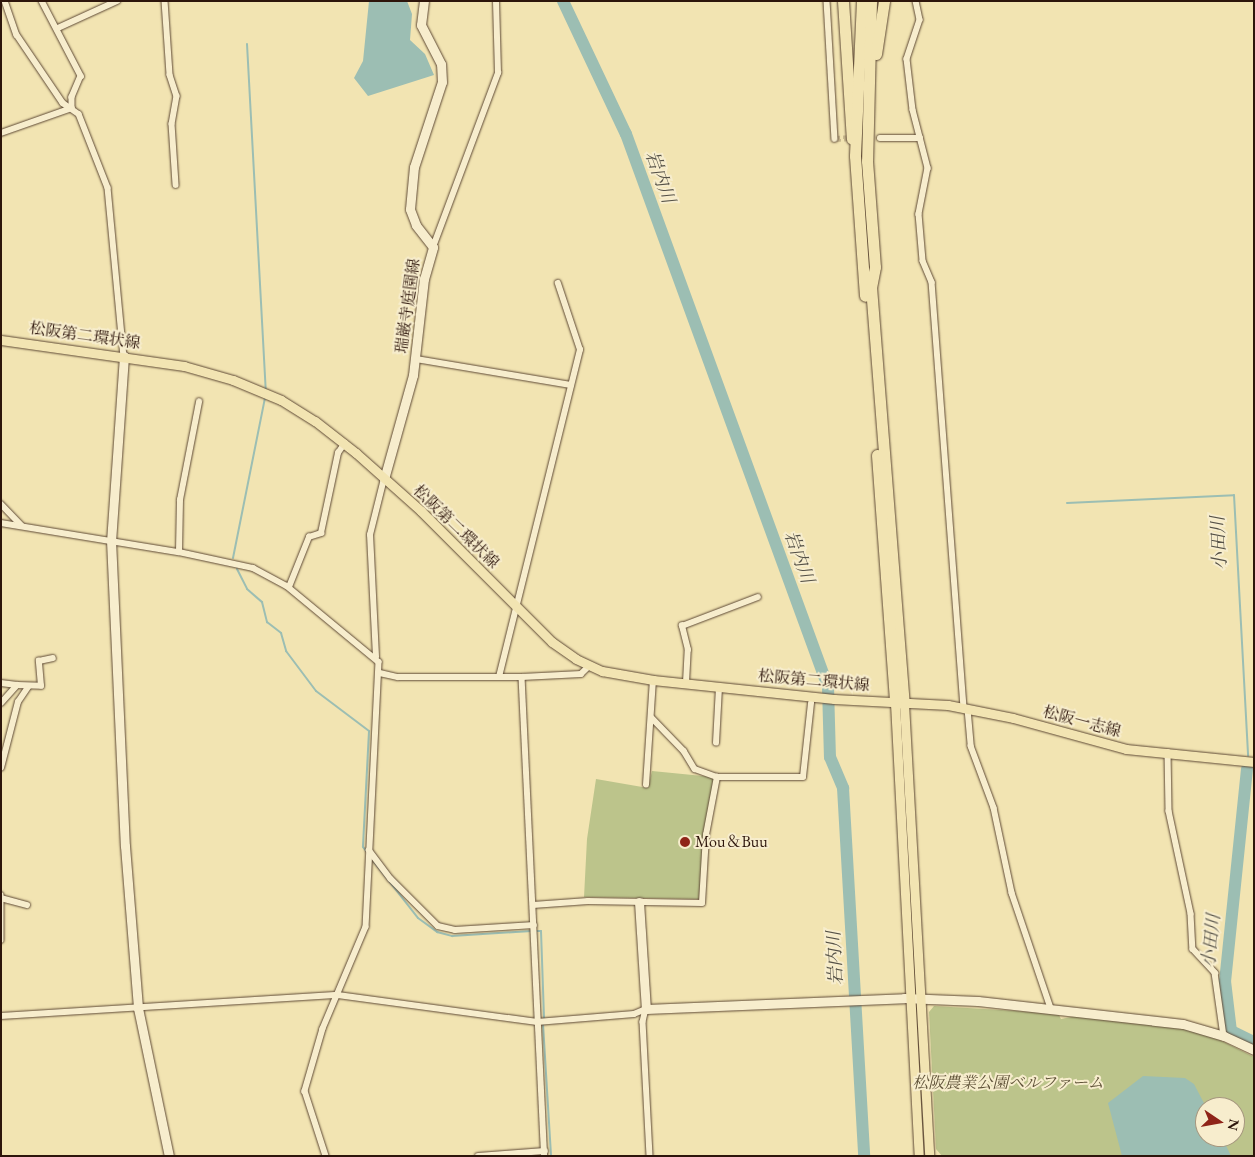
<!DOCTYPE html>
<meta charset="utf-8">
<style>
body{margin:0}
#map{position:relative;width:1255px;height:1157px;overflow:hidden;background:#f2e4b2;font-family:"EB Garamond","Noto Serif JP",serif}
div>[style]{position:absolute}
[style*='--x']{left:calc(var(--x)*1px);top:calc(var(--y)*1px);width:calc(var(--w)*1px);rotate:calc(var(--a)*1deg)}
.green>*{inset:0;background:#bcc48b}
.water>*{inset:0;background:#9cbeb3}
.stream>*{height:2px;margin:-1px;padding:0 1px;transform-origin:1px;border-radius:1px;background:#9cbeb3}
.river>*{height:12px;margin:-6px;padding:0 6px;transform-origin:6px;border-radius:6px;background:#9cbeb3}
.street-tunnel>*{height:5.5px;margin-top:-2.75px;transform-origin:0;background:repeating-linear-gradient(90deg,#cbbb91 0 5.5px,transparent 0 8.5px)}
.roads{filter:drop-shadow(0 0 1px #5e4935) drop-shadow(0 0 1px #5e4935)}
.street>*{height:5.5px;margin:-2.75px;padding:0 2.75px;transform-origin:2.75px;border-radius:2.75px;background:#f7edcd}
.secondary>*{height:9px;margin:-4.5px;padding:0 4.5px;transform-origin:4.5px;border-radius:4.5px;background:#f7edcd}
.primary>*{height:9px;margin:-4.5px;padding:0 4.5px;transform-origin:4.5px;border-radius:4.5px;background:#f2e4b2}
.highway>*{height:11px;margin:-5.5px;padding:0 5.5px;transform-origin:5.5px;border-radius:5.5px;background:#f2e4b2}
.dots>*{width:14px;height:14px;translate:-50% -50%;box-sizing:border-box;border:2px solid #f7edcd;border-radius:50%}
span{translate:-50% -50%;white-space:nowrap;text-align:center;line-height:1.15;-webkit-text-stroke:4px #f7edcd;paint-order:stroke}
.street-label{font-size:16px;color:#2d150b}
.poi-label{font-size:16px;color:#2d150b}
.left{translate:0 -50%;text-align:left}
.park-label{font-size:16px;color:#5f5238;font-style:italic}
.water-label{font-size:18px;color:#545046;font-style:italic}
.frame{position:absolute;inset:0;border:2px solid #2d150b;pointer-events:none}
.north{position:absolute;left:1195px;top:1097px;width:50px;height:50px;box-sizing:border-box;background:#f7edcd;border:1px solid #a6977f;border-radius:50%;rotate:102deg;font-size:14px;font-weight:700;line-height:20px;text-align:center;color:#2d150b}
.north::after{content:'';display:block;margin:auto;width:18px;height:22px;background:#8f2418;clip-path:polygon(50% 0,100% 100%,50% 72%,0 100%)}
</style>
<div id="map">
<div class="green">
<i style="clip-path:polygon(652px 771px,713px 777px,715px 783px,699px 899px,584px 897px,587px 839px,596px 779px,648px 788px)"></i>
<i style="clip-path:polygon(evenodd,934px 1006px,1033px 1012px,1059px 1015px,1061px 1019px,1076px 1016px,1188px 1029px,1214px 1037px,1254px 1057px,1254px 1156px,942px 1156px,936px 1149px,929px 1012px,934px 1006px,1205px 1107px,1235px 1107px,1235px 1137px,1205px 1137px,1205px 1107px)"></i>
</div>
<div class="water">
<i style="clip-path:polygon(369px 1px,407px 1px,412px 14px,410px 40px,425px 54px,434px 75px,368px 96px,354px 78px,363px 61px)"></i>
<i style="clip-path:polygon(1143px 1076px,1185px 1078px,1194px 1084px,1206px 1107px,1205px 1137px,1222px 1137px,1231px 1156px,1122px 1156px,1108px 1103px)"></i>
</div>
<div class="stream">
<i style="--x:247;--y:44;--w:348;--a:86.9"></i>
<i style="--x:1067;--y:503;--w:167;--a:-2.7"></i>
<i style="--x:1234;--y:495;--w:261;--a:86.9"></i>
<i style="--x:233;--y:558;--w:163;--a:-78.7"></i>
<i style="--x:237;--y:569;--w:22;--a:63"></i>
<i style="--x:247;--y:589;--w:20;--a:41"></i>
<i style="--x:262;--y:602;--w:21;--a:76"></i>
<i style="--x:267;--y:622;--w:18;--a:38"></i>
<i style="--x:281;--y:633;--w:19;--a:74"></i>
<i style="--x:286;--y:651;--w:50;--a:53.1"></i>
<i style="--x:316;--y:691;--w:66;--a:37"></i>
<i style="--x:369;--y:731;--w:116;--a:93"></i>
<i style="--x:363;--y:847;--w:6;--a:51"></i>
<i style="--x:371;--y:858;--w:76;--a:51.9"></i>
<i style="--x:418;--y:918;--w:24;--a:36"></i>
<i style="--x:437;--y:932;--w:16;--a:15"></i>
<i style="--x:452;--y:936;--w:80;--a:-3.6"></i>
<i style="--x:536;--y:931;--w:5;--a:0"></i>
<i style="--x:541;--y:931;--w:88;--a:88"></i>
<i style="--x:543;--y:1024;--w:132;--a:86.5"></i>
</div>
<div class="river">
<i style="--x:563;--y:1;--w:147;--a:64.7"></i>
<i style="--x:626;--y:134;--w:589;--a:69.93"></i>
<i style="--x:828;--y:687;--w:70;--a:88.4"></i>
<i style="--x:830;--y:757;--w:34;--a:67"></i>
<i style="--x:843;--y:788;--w:369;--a:86.7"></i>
<i style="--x:1247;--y:769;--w:213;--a:95.9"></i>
<i style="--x:1225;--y:981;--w:50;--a:83.2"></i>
<i style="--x:1231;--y:1031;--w:25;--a:26"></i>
</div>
<div class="street-tunnel">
<i style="--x:835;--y:139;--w:18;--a:-3"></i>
</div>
<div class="roads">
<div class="street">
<i style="--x:5;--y:1;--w:36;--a:71"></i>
<i style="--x:17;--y:35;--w:82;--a:55.9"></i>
<i style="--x:63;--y:103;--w:19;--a:35"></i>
<i style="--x:79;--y:114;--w:79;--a:68.6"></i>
<i style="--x:108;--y:188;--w:169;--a:84.6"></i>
<i style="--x:42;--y:1;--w:85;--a:62.5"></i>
<i style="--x:81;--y:76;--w:23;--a:113"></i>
<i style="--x:72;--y:97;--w:11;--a:90"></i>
<i style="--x:165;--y:1;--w:74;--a:86.1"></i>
<i style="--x:170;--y:75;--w:22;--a:72"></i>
<i style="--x:177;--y:96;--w:28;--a:100"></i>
<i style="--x:172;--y:124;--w:61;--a:86.2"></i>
<i style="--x:827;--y:1;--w:138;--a:86.7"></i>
<i style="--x:916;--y:1;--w:19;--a:78"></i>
<i style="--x:920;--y:20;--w:41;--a:108.4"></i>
<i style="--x:907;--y:59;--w:51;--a:83.3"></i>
<i style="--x:913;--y:110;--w:60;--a:75.5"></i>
<i style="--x:928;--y:168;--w:47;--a:101.1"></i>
<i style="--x:919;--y:214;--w:47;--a:85.1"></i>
<i style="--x:923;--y:261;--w:23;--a:67"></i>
<i style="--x:932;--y:282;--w:427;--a:85.7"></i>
<i style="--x:58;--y:28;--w:65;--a:-24.6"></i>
<i style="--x:1;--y:133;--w:75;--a:-19.4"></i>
<i style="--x:880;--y:138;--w:40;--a:0"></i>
<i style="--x:433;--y:247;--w:186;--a:-69.5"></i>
<i style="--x:498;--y:73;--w:72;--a:-91.6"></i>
<i style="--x:416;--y:359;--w:157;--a:9.5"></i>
<i style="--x:1;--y:504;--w:30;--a:46"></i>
<i style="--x:1;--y:523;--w:180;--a:9.3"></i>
<i style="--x:179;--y:552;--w:76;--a:12.2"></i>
<i style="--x:253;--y:568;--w:38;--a:28"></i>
<i style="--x:287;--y:586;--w:119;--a:39.6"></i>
<i style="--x:379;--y:662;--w:265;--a:92.8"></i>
<i style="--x:366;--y:927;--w:111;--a:112.9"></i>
<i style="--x:323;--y:1029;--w:65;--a:106.2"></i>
<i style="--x:305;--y:1091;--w:68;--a:72.1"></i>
<i style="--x:179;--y:552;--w:52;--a:-88.9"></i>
<i style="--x:180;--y:500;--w:100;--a:-79"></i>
<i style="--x:289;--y:587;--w:54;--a:-68.2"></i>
<i style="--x:309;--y:537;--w:13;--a:-18"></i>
<i style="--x:321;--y:533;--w:82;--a:-78"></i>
<i style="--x:338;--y:453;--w:12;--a:-55"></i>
<i style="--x:376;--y:657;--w:122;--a:-92.8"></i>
<i style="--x:370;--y:535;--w:58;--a:-76"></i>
<i style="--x:380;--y:673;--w:18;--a:13"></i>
<i style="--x:398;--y:677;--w:124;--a:0"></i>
<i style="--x:522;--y:677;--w:59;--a:-2.9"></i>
<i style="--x:581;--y:674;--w:11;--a:-45"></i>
<i style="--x:499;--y:677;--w:337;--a:-76.1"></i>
<i style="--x:580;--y:350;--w:70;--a:-108.4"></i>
<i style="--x:522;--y:677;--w:480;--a:87.3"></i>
<i style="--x:1;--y:683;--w:16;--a:7"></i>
<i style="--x:686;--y:683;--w:33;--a:-87"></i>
<i style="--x:688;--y:650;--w:25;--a:-104"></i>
<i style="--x:682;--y:626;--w:81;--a:-20.9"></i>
<i style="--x:1;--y:703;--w:24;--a:-48"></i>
<i style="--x:17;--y:685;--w:24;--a:2"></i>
<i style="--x:41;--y:686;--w:25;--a:-95"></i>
<i style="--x:39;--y:661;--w:14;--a:-12"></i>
<i style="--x:968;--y:709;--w:37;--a:85"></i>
<i style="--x:971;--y:746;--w:66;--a:69.6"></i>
<i style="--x:994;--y:808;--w:87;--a:78"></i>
<i style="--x:1012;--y:893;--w:121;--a:71.3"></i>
<i style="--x:652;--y:718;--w:46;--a:45.9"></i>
<i style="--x:684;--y:751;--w:21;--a:59"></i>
<i style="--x:695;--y:769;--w:23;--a:20"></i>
<i style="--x:716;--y:743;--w:56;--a:-86.9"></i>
<i style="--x:1168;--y:752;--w:59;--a:89"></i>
<i style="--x:1169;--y:811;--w:105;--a:77.9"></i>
<i style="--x:1191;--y:914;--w:35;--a:87"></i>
<i style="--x:1193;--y:949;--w:33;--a:47"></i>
<i style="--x:1215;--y:973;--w:64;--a:81.9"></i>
<i style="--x:1;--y:768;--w:68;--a:-75.6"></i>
<i style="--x:18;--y:702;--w:18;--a:-56"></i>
<i style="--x:646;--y:785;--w:105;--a:-86.2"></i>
<i style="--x:369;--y:850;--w:36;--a:53"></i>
<i style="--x:391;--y:879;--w:66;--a:45"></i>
<i style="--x:438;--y:926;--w:17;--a:13"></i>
<i style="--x:455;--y:930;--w:79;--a:-3.6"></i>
<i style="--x:1;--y:895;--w:45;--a:90"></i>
<i style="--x:1;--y:898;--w:27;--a:15"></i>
<i style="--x:533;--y:905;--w:55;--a:-4.2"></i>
<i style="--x:588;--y:901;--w:114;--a:1"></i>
<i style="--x:702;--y:903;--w:68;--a:-86.6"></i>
<i style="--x:706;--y:835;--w:59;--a:-79.3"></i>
<i style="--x:717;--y:777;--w:86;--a:0"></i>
<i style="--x:803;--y:777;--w:74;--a:-83.8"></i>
<i style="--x:646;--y:1009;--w:13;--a:103"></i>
<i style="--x:643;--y:1022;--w:134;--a:87"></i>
<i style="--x:1;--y:1016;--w:338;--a:-3.6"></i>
<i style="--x:338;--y:995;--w:201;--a:7.7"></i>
<i style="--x:537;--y:1022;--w:97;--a:-4.7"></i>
<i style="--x:634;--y:1014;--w:13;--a:-23"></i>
<i style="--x:478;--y:1156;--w:67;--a:-4.3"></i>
</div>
<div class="secondary">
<i style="--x:124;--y:356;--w:184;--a:94"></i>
<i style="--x:111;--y:540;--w:306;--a:87.4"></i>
<i style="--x:125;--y:846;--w:163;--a:85.4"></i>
<i style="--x:138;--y:1008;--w:151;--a:78.2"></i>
<i style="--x:384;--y:479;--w:108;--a:-74.4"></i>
<i style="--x:413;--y:375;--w:97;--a:-83.5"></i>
<i style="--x:424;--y:279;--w:33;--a:-74"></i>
<i style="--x:433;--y:247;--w:28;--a:-128"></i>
<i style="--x:416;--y:225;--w:17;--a:-111"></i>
<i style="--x:410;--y:209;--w:42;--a:-84.6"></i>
<i style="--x:414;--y:167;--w:89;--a:-71.8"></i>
<i style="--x:442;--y:82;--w:18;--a:-93"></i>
<i style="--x:441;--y:64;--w:44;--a:-117.1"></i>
<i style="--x:421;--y:25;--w:24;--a:-83"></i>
<i style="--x:639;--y:902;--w:107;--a:86.3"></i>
<i style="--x:646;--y:1009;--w:258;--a:-2.4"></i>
<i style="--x:904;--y:998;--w:74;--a:2.3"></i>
<i style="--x:978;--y:1001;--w:206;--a:6.4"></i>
<i style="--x:1183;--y:1024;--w:43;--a:16.3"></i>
<i style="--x:1224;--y:1036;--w:33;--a:25"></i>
</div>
<div class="primary">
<i style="--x:1;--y:340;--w:185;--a:8.1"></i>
<i style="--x:184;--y:366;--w:51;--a:15.9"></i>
<i style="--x:233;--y:380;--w:52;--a:22.6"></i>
<i style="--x:281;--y:400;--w:40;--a:32"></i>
<i style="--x:315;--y:421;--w:52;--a:38"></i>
<i style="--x:356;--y:453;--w:87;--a:41.7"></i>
<i style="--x:421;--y:511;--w:185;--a:45"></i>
<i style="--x:552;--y:642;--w:29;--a:35"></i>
<i style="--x:576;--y:659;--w:29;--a:25"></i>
<i style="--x:602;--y:671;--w:52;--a:10"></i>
<i style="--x:653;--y:680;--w:182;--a:6"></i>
<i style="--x:834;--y:699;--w:114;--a:3"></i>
<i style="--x:948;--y:705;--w:66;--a:11.3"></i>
<i style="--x:1013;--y:718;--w:117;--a:15.3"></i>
<i style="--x:1126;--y:749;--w:129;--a:5.8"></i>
<i style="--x:895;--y:703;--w:454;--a:87"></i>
<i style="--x:904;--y:704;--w:453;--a:86.8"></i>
</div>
<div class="highway">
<i style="--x:843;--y:1;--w:138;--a:86.3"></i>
<i style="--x:862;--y:1;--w:155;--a:92.6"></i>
<i style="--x:855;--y:156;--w:140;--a:85.9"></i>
<i style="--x:871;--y:1;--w:160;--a:91.4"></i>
<i style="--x:867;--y:161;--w:106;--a:85.7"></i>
<i style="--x:875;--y:267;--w:20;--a:101"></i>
<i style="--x:871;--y:287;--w:418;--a:85.5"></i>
<i style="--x:876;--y:54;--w:54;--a:-81.4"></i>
<i style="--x:877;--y:455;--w:249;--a:85.8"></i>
</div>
</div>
<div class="dots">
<i style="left:685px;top:842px;background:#8f2418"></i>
</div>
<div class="street-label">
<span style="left:408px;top:306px;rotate:-82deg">瑞巌寺庭園線</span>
<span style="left:85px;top:336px;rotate:8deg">松阪第二環状線</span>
<span style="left:456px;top:527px;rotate:44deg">松阪第二環状線</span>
<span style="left:814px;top:681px;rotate:5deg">松阪第二環状線</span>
<span style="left:1082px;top:722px;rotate:15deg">松阪一志線</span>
</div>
<div class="poi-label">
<span class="left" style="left:695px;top:842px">Mou＆Buu</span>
</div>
<div class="park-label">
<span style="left:1008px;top:1083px">松阪農業公園ベルファーム</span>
</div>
<div class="water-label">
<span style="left:660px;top:177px;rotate:70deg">岩内川</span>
<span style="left:1219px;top:543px;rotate:-93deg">小田川</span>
<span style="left:799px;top:557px;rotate:70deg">岩内川</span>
<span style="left:1211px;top:941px;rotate:-84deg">小田川</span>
<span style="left:835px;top:958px;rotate:-93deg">岩内川</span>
</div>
<div class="frame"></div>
<div class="north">N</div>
</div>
